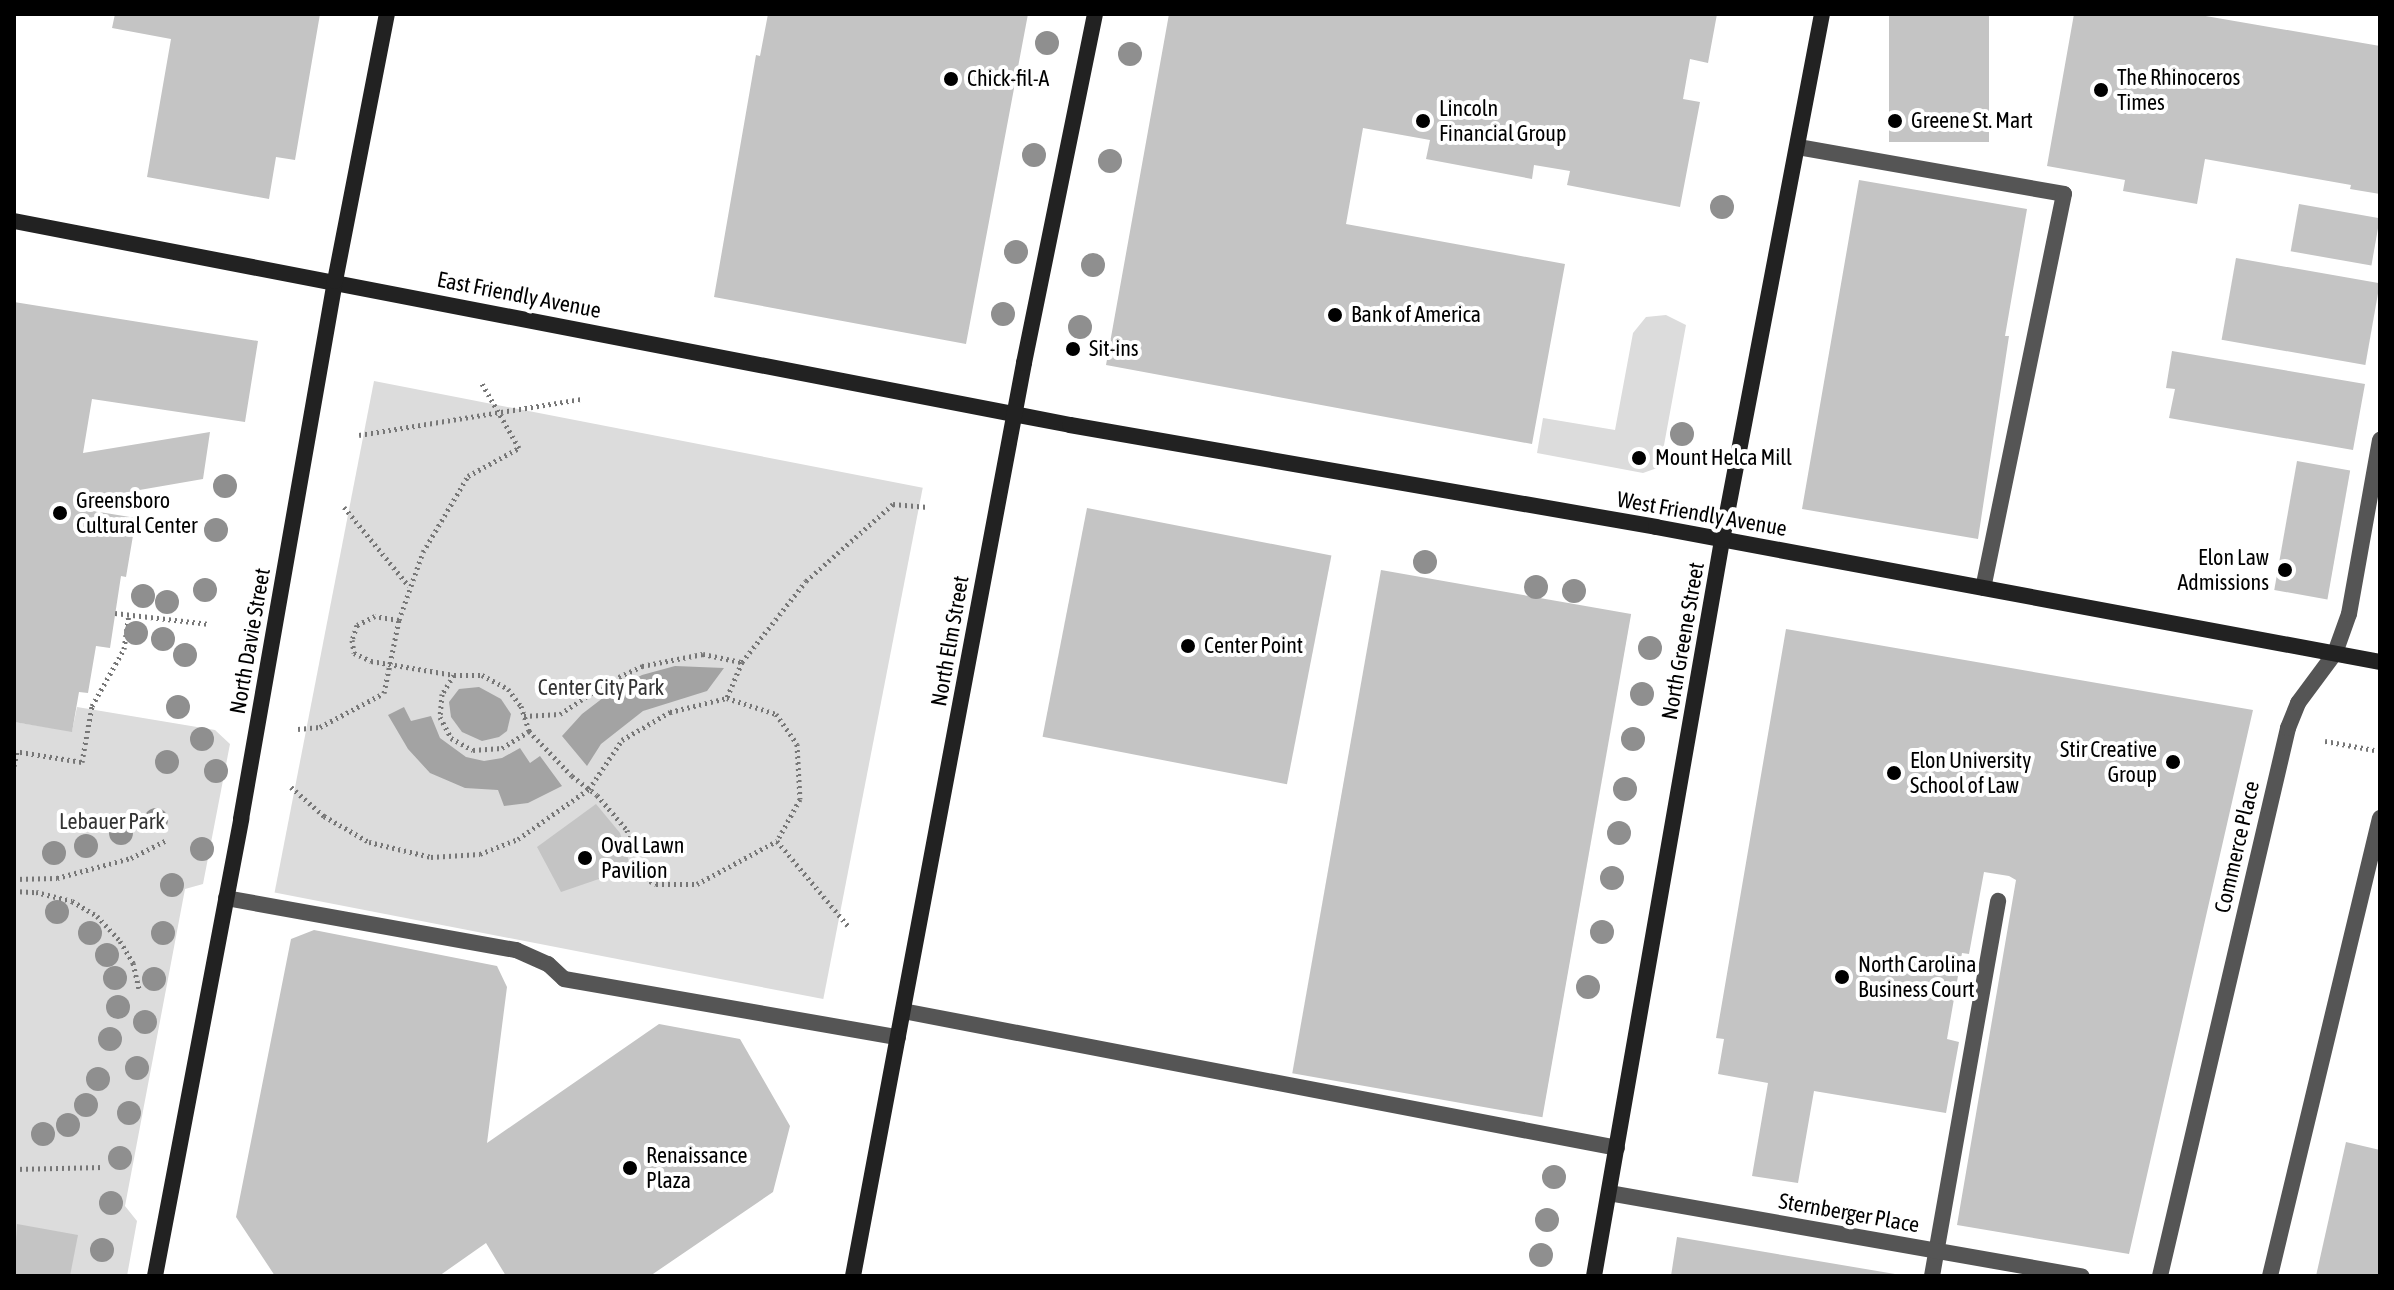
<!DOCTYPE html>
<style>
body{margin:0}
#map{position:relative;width:2394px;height:1290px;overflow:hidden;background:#fff;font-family:"Asap Condensed",sans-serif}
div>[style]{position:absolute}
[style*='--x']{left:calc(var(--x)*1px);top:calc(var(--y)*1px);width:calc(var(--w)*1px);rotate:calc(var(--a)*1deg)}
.green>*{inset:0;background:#dcdcdc;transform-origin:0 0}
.water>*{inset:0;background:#a3a3a3}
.building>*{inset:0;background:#c4c4c4;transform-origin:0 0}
.path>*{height:5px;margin-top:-2.5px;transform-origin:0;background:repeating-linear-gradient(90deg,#777 0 2px,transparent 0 6px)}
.lane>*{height:16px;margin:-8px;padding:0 8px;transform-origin:8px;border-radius:8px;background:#555}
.street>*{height:16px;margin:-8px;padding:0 8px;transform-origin:8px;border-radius:8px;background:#555}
.secondary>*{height:16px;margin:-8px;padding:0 8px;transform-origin:8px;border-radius:8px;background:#222}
.trees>*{width:24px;height:24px;margin:-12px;border-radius:50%;background:#8f8f8f}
.dots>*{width:22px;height:22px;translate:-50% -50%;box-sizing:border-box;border:4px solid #fff;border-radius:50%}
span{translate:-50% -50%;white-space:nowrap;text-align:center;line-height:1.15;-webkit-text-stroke:8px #fff;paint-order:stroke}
.poi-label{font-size:22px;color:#000}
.left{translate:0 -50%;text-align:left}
.right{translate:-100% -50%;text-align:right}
.street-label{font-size:22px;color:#000}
.park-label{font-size:22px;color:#333}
.frame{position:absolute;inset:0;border:16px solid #000;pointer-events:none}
</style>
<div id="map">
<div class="green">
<i style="clip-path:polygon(1666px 315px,1686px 325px,1660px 467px,1643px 473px,1537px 453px,1543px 418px,1615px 430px,1633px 333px,1646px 317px)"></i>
<i style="left:374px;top:381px;width:559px;height:521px;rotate:11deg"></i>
<i style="clip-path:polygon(77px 707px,215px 730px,230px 744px,203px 884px,185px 889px,125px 1206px,137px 1221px,127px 1276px,14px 1276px,14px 722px,72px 731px)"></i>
</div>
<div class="water">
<i style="clip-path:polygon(675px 666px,724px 668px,707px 691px,643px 711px,601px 744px,587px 766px,562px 736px,582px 714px,612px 691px,642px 675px)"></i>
<i style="clip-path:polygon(479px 687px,501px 699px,511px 714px,507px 731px,499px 737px,482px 741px,462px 732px,451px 717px,449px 702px,459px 689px)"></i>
<i style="clip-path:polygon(404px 707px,411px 721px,431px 716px,440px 738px,466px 757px,484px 761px,502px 758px,520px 748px,530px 763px,540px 756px,562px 786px,528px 803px,504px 806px,498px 790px,465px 788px,430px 773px,408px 749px,388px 715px)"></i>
</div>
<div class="building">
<i style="clip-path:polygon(115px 14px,320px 14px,295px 160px,276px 157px,269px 199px,147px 177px,171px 39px,112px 28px)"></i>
<i style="clip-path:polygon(768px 14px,1028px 14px,966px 344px,714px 297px,756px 55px,760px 56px)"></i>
<i style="clip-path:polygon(1169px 14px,1717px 14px,1708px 63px,1690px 59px,1683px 99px,1700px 102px,1680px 207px,1567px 185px,1570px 171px,1534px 165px,1532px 179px,1426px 159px,1430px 140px,1363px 128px,1346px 224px,1565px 264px,1532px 444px,1106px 365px)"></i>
<i style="left:1889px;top:14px;width:100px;height:128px"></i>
<i style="clip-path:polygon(2074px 14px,2194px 14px,2380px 46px,2380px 194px,2350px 189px,2351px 185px,2205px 159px,2197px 204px,2123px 191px,2125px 180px,2047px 166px)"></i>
<i style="clip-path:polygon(1859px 180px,2027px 209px,2005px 336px,2009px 336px,1978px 539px,1802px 509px)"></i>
<i style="left:2299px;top:204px;width:82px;height:48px;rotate:10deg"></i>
<i style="left:2236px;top:258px;width:146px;height:83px;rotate:10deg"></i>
<i style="clip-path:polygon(14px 302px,258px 341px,245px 422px,92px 399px,83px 453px,210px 432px,203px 479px,76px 501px,75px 508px,136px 518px,126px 577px,121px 576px,110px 648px,96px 646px,88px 693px,79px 692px,72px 732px,14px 722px)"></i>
<i style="clip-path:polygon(2172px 351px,2365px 384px,2353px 450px,2169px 418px,2175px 389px,2166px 388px)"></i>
<i style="left:2297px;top:461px;width:54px;height:131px;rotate:10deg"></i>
<i style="left:1087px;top:508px;width:249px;height:233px;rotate:11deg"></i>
<i style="left:1381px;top:570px;width:254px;height:511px;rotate:10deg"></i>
<i style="clip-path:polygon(1786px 629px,2253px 710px,2129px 1254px,1957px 1225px,2016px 880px,2009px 876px,1984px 872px,1969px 954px,1962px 953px,1947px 1039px,1959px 1042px,1946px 1113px,1814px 1091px,1798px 1183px,1752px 1176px,1768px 1083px,1718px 1074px,1724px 1039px,1716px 1038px)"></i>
<i style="clip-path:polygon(596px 804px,620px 833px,631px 868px,561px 892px,537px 847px)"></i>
<i style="clip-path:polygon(314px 930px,497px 966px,507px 987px,487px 1143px,659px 1024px,740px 1039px,790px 1126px,773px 1192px,650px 1276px,506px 1276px,486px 1243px,439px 1276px,275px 1276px,236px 1217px,291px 939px)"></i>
<i style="clip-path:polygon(2346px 1142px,2380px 1150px,2380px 1276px,2316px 1276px)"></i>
<i style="clip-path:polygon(17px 1224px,78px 1235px,70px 1276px,14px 1276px)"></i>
<i style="clip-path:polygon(1677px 1237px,1895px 1274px,1894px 1276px,1671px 1276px)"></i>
</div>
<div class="path">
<i style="--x:359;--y:435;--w:226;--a:-9.2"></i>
<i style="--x:344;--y:507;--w:102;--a:50.6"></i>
<i style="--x:115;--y:613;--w:95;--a:6.7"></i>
<i style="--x:399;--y:620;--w:24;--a:-171"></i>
<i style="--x:375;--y:616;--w:20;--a:153"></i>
<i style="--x:357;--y:625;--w:16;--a:108"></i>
<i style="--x:352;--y:640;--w:13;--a:81"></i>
<i style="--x:354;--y:653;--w:19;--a:25"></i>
<i style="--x:371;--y:661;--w:84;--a:9.6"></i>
<i style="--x:454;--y:675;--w:28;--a:0"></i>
<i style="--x:482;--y:675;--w:30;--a:28"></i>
<i style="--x:508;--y:689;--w:21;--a:53"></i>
<i style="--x:521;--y:706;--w:26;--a:72"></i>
<i style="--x:529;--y:731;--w:62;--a:46.3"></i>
<i style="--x:572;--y:776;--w:31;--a:37"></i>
<i style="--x:597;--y:795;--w:46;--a:49.4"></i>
<i style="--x:627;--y:830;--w:48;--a:75.4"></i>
<i style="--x:639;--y:876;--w:19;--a:25"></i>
<i style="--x:656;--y:884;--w:41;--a:0"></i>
<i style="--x:697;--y:884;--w:91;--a:-28.3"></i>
<i style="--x:777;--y:841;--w:111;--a:50.1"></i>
<i style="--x:742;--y:662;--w:103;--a:-51.7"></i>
<i style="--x:806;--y:581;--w:116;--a:-41.5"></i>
<i style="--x:893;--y:504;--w:35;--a:5"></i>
<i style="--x:454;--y:675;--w:22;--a:122"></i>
<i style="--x:442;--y:694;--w:23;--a:95"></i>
<i style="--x:440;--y:717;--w:24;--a:62"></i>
<i style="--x:451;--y:738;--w:25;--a:29"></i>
<i style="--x:473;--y:750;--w:29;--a:-4"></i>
<i style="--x:502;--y:748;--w:32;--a:-32"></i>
<i style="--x:524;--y:716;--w:36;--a:-3"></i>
<i style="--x:560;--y:714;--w:58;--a:-33.7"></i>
<i style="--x:608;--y:682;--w:38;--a:-25"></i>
<i style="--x:642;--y:666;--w:62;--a:-11.1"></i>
<i style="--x:703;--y:654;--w:40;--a:12"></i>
<i style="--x:742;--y:662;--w:39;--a:113"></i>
<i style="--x:298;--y:729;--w:22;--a:-5"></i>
<i style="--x:320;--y:727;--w:72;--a:-28"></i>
<i style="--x:384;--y:693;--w:75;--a:-78.4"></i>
<i style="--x:399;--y:620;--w:72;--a:-70.6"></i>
<i style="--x:423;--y:552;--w:88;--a:-59.4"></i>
<i style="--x:468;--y:476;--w:58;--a:-28.8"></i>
<i style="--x:519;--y:448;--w:76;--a:-119.9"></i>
<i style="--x:2325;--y:741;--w:50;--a:10.4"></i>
<i style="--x:14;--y:751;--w:69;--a:9.2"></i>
<i style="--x:82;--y:762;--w:57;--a:-79.9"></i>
<i style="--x:92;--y:706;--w:65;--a:-60.7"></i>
<i style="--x:124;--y:649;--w:35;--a:-82"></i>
<i style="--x:14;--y:766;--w:14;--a:-78"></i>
<i style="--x:291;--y:787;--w:44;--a:41.3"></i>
<i style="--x:324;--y:816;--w:52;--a:30"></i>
<i style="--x:369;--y:842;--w:64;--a:13.6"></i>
<i style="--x:431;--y:857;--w:49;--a:-3.5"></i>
<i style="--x:480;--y:854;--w:41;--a:-21.5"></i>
<i style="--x:518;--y:839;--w:87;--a:-35.2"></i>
<i style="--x:589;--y:789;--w:59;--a:-56"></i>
<i style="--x:622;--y:740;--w:56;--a:-30.3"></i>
<i style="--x:670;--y:712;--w:59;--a:-13.8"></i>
<i style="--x:727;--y:698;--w:52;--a:18.1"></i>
<i style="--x:776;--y:714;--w:37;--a:55"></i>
<i style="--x:797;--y:744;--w:55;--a:86.9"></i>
<i style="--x:800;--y:799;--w:48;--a:118.7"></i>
<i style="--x:14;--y:879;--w:43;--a:-1.3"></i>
<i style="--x:57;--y:878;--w:77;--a:-15.1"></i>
<i style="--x:131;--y:858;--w:40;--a:-26.6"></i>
<i style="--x:14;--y:891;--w:22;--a:3"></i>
<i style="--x:36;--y:892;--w:37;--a:14"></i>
<i style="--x:72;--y:901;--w:29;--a:31"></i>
<i style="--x:97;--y:916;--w:34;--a:47"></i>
<i style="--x:120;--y:941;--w:26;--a:59"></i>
<i style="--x:133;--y:963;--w:26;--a:77"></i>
<i style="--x:14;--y:1169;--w:90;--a:-1.3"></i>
</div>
<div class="lane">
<i style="--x:1798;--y:147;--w:270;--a:10"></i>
<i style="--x:2064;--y:194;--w:402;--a:101.6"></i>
<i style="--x:226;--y:898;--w:295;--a:10.2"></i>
<i style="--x:516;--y:950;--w:35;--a:24"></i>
<i style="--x:548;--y:964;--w:22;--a:43"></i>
<i style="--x:564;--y:979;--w:339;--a:9.9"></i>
<i style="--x:903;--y:1011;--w:727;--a:10.86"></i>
<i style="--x:1932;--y:1276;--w:381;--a:-80"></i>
</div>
<div class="street">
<i style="--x:1609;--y:1193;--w:480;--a:10"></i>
<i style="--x:2160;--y:1276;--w:563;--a:-76.85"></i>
<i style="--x:2288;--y:728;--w:27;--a:-68"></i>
<i style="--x:2298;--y:703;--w:62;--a:-53.5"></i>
<i style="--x:2335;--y:653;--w:41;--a:-70.3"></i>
<i style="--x:2349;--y:614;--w:177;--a:-79.9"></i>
<i style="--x:2270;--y:1276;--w:471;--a:-76.5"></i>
</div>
<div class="secondary">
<i style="--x:14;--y:221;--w:1076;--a:10.93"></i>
<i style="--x:1070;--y:425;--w:595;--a:9.87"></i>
<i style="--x:1656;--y:527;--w:736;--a:10.56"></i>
<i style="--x:155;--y:1276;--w:465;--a:-79.3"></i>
<i style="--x:241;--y:819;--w:546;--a:-80.09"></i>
<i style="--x:335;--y:281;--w:272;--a:-79"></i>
<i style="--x:853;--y:1276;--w:929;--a:-79.39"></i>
<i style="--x:1024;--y:363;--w:356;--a:-78.5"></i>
<i style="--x:1594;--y:1276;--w:747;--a:-80.13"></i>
<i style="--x:1722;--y:540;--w:535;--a:-79.24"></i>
</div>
<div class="trees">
<i style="left:1047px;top:43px"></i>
<i style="left:1130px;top:54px"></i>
<i style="left:1034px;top:155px"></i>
<i style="left:1110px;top:161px"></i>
<i style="left:1722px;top:207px"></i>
<i style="left:1016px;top:252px"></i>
<i style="left:1093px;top:265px"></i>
<i style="left:1003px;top:314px"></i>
<i style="left:1080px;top:327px"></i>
<i style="left:1682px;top:434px"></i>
<i style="left:225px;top:486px"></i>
<i style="left:216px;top:530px"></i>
<i style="left:1425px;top:562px"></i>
<i style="left:1536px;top:587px"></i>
<i style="left:205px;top:590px"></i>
<i style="left:1574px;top:591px"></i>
<i style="left:143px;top:596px"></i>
<i style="left:167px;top:602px"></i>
<i style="left:136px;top:633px"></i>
<i style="left:163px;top:639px"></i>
<i style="left:1650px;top:648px"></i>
<i style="left:185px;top:655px"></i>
<i style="left:1642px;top:694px"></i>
<i style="left:178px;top:707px"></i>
<i style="left:202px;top:739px"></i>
<i style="left:1633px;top:739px"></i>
<i style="left:167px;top:762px"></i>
<i style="left:216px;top:771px"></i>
<i style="left:1625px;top:789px"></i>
<i style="left:156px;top:820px"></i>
<i style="left:121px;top:833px"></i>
<i style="left:1619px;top:833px"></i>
<i style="left:86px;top:846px"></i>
<i style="left:202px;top:849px"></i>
<i style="left:54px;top:853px"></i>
<i style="left:1612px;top:878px"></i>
<i style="left:172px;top:885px"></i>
<i style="left:57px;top:912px"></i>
<i style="left:1602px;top:932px"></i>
<i style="left:90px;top:933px"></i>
<i style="left:163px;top:933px"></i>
<i style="left:107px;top:955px"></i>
<i style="left:115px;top:978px"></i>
<i style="left:154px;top:979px"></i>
<i style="left:1588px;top:987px"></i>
<i style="left:118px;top:1007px"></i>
<i style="left:145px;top:1022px"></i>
<i style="left:110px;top:1039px"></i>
<i style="left:137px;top:1068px"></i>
<i style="left:98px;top:1079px"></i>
<i style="left:86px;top:1105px"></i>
<i style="left:129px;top:1113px"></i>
<i style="left:68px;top:1125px"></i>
<i style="left:43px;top:1134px"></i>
<i style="left:120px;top:1158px"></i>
<i style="left:1554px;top:1177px"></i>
<i style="left:111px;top:1203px"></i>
<i style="left:1547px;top:1220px"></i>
<i style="left:102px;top:1250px"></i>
<i style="left:1541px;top:1255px"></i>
</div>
<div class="dots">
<i style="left:951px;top:79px;background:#000"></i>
<i style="left:2101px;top:90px;background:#000"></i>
<i style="left:1423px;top:121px;background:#000"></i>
<i style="left:1895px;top:121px;background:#000"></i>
<i style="left:1335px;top:315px;background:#000"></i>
<i style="left:1073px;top:349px;background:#000"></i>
<i style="left:1639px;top:458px;background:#000"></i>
<i style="left:60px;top:513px;background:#000"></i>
<i style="left:2285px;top:570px;background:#000"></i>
<i style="left:1188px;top:646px;background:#000"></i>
<i style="left:2173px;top:762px;background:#000"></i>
<i style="left:1894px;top:773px;background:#000"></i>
<i style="left:585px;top:858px;background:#000"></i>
<i style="left:1842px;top:977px;background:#000"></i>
<i style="left:630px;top:1168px;background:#000"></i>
</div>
<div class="poi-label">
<span class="left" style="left:2117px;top:90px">The Rhinoceros<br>Times</span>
<span class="left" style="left:967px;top:79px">Chick-fil-A</span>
<span class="left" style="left:1439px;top:121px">Lincoln<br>Financial Group</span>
<span class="left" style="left:1911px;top:121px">Greene St. Mart</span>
<span class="left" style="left:1351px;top:315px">Bank of America</span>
<span class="left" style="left:1089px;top:349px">Sit-ins</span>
<span class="left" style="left:1655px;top:458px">Mount Helca Mill</span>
<span class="left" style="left:76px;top:513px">Greensboro<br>Cultural Center</span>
<span class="right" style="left:2269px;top:570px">Elon Law<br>Admissions</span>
<span class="left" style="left:1204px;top:646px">Center Point</span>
<span class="right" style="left:2157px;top:762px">Stir Creative<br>Group</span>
<span class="left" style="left:1910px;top:773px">Elon University<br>School of Law</span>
<span class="left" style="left:601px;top:858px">Oval Lawn<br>Pavilion</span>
<span class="left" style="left:1858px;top:977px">North Carolina<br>Business Court</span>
<span class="left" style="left:646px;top:1168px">Renaissance<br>Plaza</span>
</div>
<div class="street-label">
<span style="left:519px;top:295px;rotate:11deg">East Friendly Avenue</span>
<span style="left:1702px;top:514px;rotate:10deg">West Friendly Avenue</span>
<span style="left:250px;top:641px;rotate:-80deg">North Davie Street</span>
<span style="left:950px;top:641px;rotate:-80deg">North Elm Street</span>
<span style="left:1683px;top:641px;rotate:-80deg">North Greene Street</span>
<span style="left:2237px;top:847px;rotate:-77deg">Commerce Place</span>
<span style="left:1849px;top:1213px;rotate:10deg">Sternberger Place</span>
</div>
<div class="park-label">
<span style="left:601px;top:688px">Center City Park</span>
<span style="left:112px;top:822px">Lebauer Park</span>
</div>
<div class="frame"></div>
</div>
